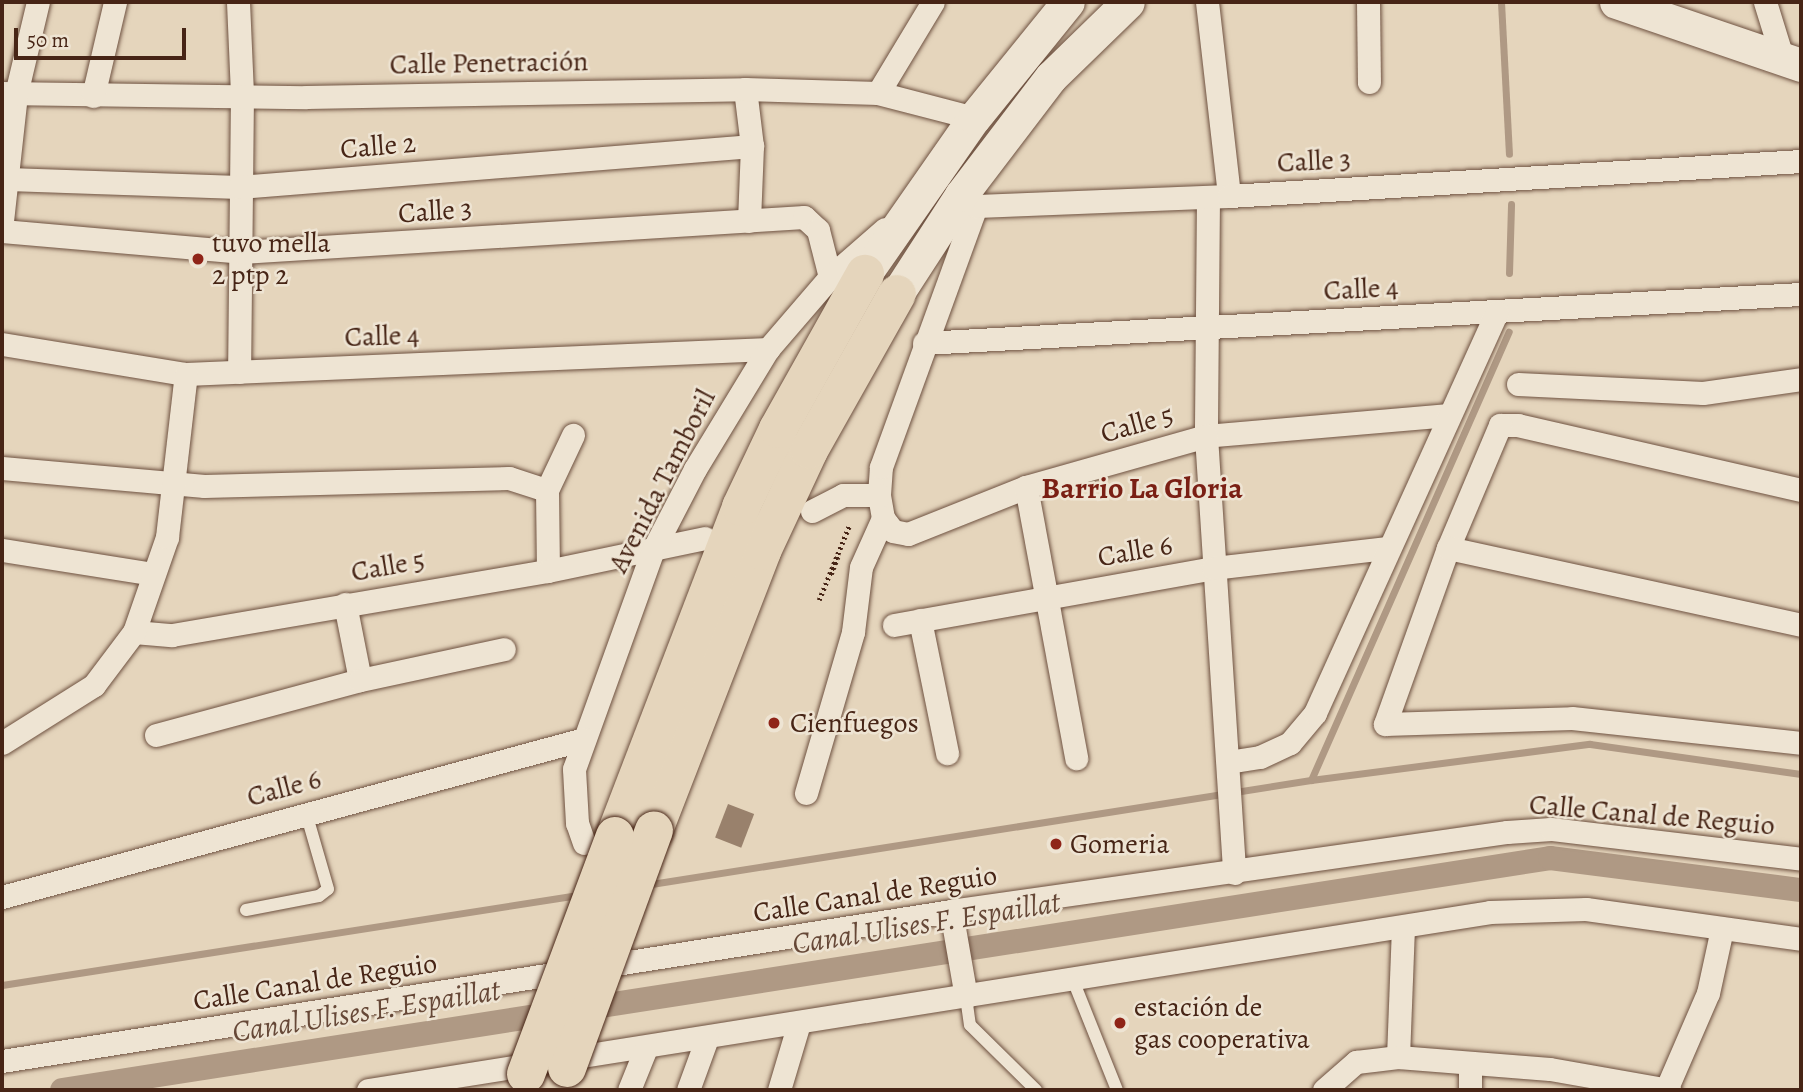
<!DOCTYPE html>
<meta charset="utf-8">
<style>
body{margin:0}
#map{position:relative;width:1803px;height:1092px;overflow:hidden;background:#e5d5bc;font-family:Alegreya,serif}
div>[style]{position:absolute}
[style*='--x']{left:calc(var(--x)*1px);top:calc(var(--y)*1px);width:calc(var(--w)*1px);rotate:calc(var(--a)*1deg)}
.stream>*{height:7px;margin:-3.5px;padding:0 3.5px;transform-origin:3.5px;border-radius:3.5px;background:#af9984}
.canal>*{height:24px;margin:-12px;padding:0 12px;transform-origin:12px;border-radius:12px;background:#af9984}
.building>*{inset:0;background:#99816c;transform-origin:0 0}
.path>*{height:4.5px;margin-top:-2.25px;transform-origin:0;background:repeating-linear-gradient(90deg,#472516 0 2px,transparent 0 5.5px)}
.roads{filter:drop-shadow(0 0 2px #6e5140) drop-shadow(0 0 2px #6e5140)}
.lane>*{height:12px;margin:-6px;padding:0 6px;transform-origin:6px;border-radius:6px;background:#eee4d3}
.street>*{height:23px;margin:-11.5px;padding:0 11.5px;transform-origin:11.5px;border-radius:11.5px;background:#eee4d3}
.secondary>*{height:33px;margin:-16.5px;padding:0 16.5px;transform-origin:16.5px;border-radius:16.5px;background:#eee4d3}
.highway>*{height:38px;margin:-19px;padding:0 19px;transform-origin:19px;border-radius:19px;background:#e5d5bc}
.bridges{filter:drop-shadow(0 0 2px #472516) drop-shadow(0 0 2px #472516)}
.highway-bridge>*{height:38px;margin:-19px;padding:0 19px;transform-origin:19px;border-radius:19px;background:#e5d5bc}
.dots>*{width:19px;height:19px;translate:-50% -50%;box-sizing:border-box;border:4px solid #eee4d3;border-radius:50%}
span{translate:-50% -50%;white-space:nowrap;text-align:center;line-height:1.15;-webkit-text-stroke:5px #eee4d3;paint-order:stroke}
.street-label{font-size:28px;color:#472516}
.poi-label{font-size:28px;color:#472516}
.left{translate:0 -50%;text-align:left}
.neighbourhood-label{font-size:30px;color:#7a1f14;font-weight:700}
.water-label{font-size:30px;color:#664837;font-style:italic}
.frame{position:absolute;inset:0;border:4px solid #472516;pointer-events:none}
.scale{position:absolute;left:14px;top:28px;width:172px;height:32px;box-sizing:border-box;border:4px solid #472516;border-top:0;padding-left:9px;font-size:21px;line-height:24px;white-space:nowrap;color:#472516;-webkit-text-stroke:5px #eee4d3;paint-order:stroke}
</style>
<div id="map">
<div class="stream">
<i style="--x:1501;--y:2;--w:152;--a:87"></i>
<i style="--x:1509;--y:273;--w:69;--a:-88.3"></i>
<i style="--x:1311;--y:780;--w:490;--a:-66.2"></i>
<i style="--x:645;--y:885;--w:674;--a:-8.96"></i>
<i style="--x:1311;--y:780;--w:281;--a:-7.4"></i>
<i style="--x:1590;--y:744;--w:213;--a:8.1"></i>
<i style="--x:2;--y:985;--w:583;--a:-8.88"></i>
</div>
<div class="canal">
<i style="--x:62;--y:1090;--w:1506;--a:-8.86"></i>
<i style="--x:1550;--y:858;--w:253;--a:7.3"></i>
</div>
<div class="building">
<i style="left:728px;top:804px;width:28px;height:36px;rotate:21deg"></i>
</div>
<div class="path">
<i style="--x:831;--y:574;--w:19;--a:-69"></i>
<i style="--x:819;--y:600;--w:80;--a:-67.9"></i>
</div>
<div class="roads">
<div class="lane">
<i style="--x:246;--y:910;--w:74;--a:-10.9"></i>
<i style="--x:319;--y:896;--w:11;--a:-38"></i>
<i style="--x:328;--y:889;--w:79;--a:-106.1"></i>
<i style="--x:1073;--y:980;--w:118;--a:68.2"></i>
<i style="--x:966;--y:997;--w:28;--a:82"></i>
<i style="--x:970;--y:1025;--w:93;--a:44.6"></i>
</div>
<div class="street">
<i style="--x:238;--y:2;--w:92;--a:87.5"></i>
<i style="--x:242;--y:94;--w:278;--a:90.6"></i>
<i style="--x:1207;--y:2;--w:195;--a:83.5"></i>
<i style="--x:1368;--y:2;--w:80;--a:89.3"></i>
<i style="--x:1765;--y:2;--w:58;--a:72.8"></i>
<i style="--x:745;--y:89;--w:57;--a:83"></i>
<i style="--x:752;--y:146;--w:75;--a:92.3"></i>
<i style="--x:2;--y:93;--w:304;--a:0.8"></i>
<i style="--x:306;--y:97;--w:439;--a:-1"></i>
<i style="--x:745;--y:89;--w:133;--a:1.7"></i>
<i style="--x:878;--y:93;--w:99;--a:14.6"></i>
<i style="--x:878;--y:93;--w:106;--a:-58.9"></i>
<i style="--x:93;--y:96;--w:97;--a:-76.8"></i>
<i style="--x:8;--y:179;--w:231;--a:2"></i>
<i style="--x:239;--y:187;--w:515;--a:-4.57"></i>
<i style="--x:1208;--y:197;--w:239;--a:90.5"></i>
<i style="--x:1206;--y:436;--w:438;--a:86.3"></i>
<i style="--x:2;--y:221;--w:128;--a:-83.7"></i>
<i style="--x:16;--y:94;--w:95;--a:-76.6"></i>
<i style="--x:2;--y:231;--w:240;--a:5"></i>
<i style="--x:241;--y:252;--w:564;--a:-3.56"></i>
<i style="--x:804;--y:217;--w:19;--a:43"></i>
<i style="--x:818;--y:230;--w:49;--a:75.7"></i>
<i style="--x:924;--y:343;--w:878;--a:-3.2"></i>
<i style="--x:2;--y:344;--w:186;--a:9.3"></i>
<i style="--x:186;--y:374;--w:583;--a:-2.46"></i>
<i style="--x:1518;--y:384;--w:185;--a:2.8"></i>
<i style="--x:1703;--y:393;--w:99;--a:-8.1"></i>
<i style="--x:1449;--y:415;--w:244;--a:175.1"></i>
<i style="--x:1206;--y:436;--w:187;--a:164.2"></i>
<i style="--x:1026;--y:487;--w:127;--a:158.3"></i>
<i style="--x:908;--y:534;--w:15;--a:-169"></i>
<i style="--x:893;--y:531;--w:16;--a:-128"></i>
<i style="--x:883;--y:518;--w:23;--a:-100"></i>
<i style="--x:879;--y:495;--w:28;--a:-86"></i>
<i style="--x:881;--y:467;--w:278;--a:-70"></i>
<i style="--x:976;--y:206;--w:253;--a:-2.3"></i>
<i style="--x:1229;--y:196;--w:573;--a:-3.5"></i>
<i style="--x:2;--y:468;--w:203;--a:5.1"></i>
<i style="--x:204;--y:486;--w:305;--a:-1.5"></i>
<i style="--x:509;--y:478;--w:40;--a:18"></i>
<i style="--x:547;--y:490;--w:81;--a:89.3"></i>
<i style="--x:1026;--y:487;--w:276;--a:79.5"></i>
<i style="--x:547;--y:490;--w:61;--a:-64.7"></i>
<i style="--x:1801;--y:490;--w:290;--a:-167.1"></i>
<i style="--x:1518;--y:425;--w:18;--a:180"></i>
<i style="--x:1500;--y:425;--w:134;--a:112.9"></i>
<i style="--x:1448;--y:548;--w:187;--a:109.7"></i>
<i style="--x:1385;--y:724;--w:187;--a:-1.8"></i>
<i style="--x:1572;--y:718;--w:230;--a:6.2"></i>
<i style="--x:812;--y:511;--w:35;--a:-27"></i>
<i style="--x:843;--y:495;--w:36;--a:0"></i>
<i style="--x:1448;--y:548;--w:361;--a:12.3"></i>
<i style="--x:2;--y:550;--w:153;--a:9"></i>
<i style="--x:345;--y:604;--w:77;--a:78.8"></i>
<i style="--x:920;--y:620;--w:136;--a:78.5"></i>
<i style="--x:894;--y:625;--w:324;--a:-10.1"></i>
<i style="--x:1213;--y:568;--w:175;--a:-6.6"></i>
<i style="--x:134;--y:632;--w:38;--a:5"></i>
<i style="--x:172;--y:635;--w:381;--a:-9.7"></i>
<i style="--x:548;--y:571;--w:160;--a:-11.9"></i>
<i style="--x:156;--y:735;--w:211;--a:-15.1"></i>
<i style="--x:360;--y:680;--w:147;--a:-12.1"></i>
<i style="--x:2;--y:743;--w:109;--a:-32.2"></i>
<i style="--x:94;--y:685;--w:66;--a:-53"></i>
<i style="--x:134;--y:632;--w:101;--a:-70.8"></i>
<i style="--x:167;--y:537;--w:164;--a:-83.4"></i>
<i style="--x:1228;--y:762;--w:32;--a:-9"></i>
<i style="--x:1260;--y:757;--w:33;--a:-25"></i>
<i style="--x:1290;--y:743;--w:39;--a:-50"></i>
<i style="--x:1315;--y:713;--w:440;--a:-65.6"></i>
<i style="--x:806;--y:793;--w:168;--a:-73.7"></i>
<i style="--x:853;--y:632;--w:65;--a:-83"></i>
<i style="--x:861;--y:567;--w:54;--a:-65.8"></i>
<i style="--x:584;--y:843;--w:21;--a:-109"></i>
<i style="--x:577;--y:823;--w:54;--a:-93.2"></i>
<i style="--x:574;--y:769;--w:233;--a:-70.2"></i>
<i style="--x:653;--y:550;--w:91;--a:-62.6"></i>
<i style="--x:695;--y:469;--w:140;--a:-58.7"></i>
<i style="--x:768;--y:349;--w:95;--a:-49.3"></i>
<i style="--x:830;--y:277;--w:73;--a:-41.1"></i>
<i style="--x:2;--y:897;--w:603;--a:-15.19"></i>
<i style="--x:951;--y:911;--w:87;--a:80.1"></i>
<i style="--x:1398;--y:1057;--w:130;--a:-87.8"></i>
<i style="--x:2;--y:1061;--w:961;--a:-8.98"></i>
<i style="--x:951;--y:911;--w:562;--a:-8.09"></i>
<i style="--x:1507;--y:832;--w:44;--a:-3.9"></i>
<i style="--x:1551;--y:829;--w:252;--a:6.8"></i>
<i style="--x:368;--y:1090;--w:1136;--a:-9.01"></i>
<i style="--x:1490;--y:912;--w:96;--a:-1.8"></i>
<i style="--x:1586;--y:909;--w:217;--a:7.9"></i>
<i style="--x:629;--y:1090;--w:45;--a:-68"></i>
<i style="--x:688;--y:1090;--w:55;--a:-69.9"></i>
<i style="--x:779;--y:1090;--w:70;--a:-73.4"></i>
<i style="--x:1324;--y:1090;--w:43;--a:-41.2"></i>
<i style="--x:1356;--y:1062;--w:42;--a:-6.8"></i>
<i style="--x:1398;--y:1057;--w:152;--a:4.5"></i>
<i style="--x:1550;--y:1069;--w:121;--a:10"></i>
<i style="--x:1470;--y:1090;--w:27;--a:-90"></i>
<i style="--x:1666;--y:1090;--w:106;--a:-66.6"></i>
<i style="--x:1708;--y:993;--w:66;--a:-77.7"></i>
</div>
<div class="secondary">
<i style="--x:1616;--y:2;--w:195;--a:18.8"></i>
<i style="--x:865;--y:274;--w:190;--a:-55.1"></i>
<i style="--x:974;--y:118;--w:149;--a:-51"></i>
<i style="--x:897;--y:294;--w:118;--a:-57.1"></i>
<i style="--x:961;--y:195;--w:148;--a:-52.7"></i>
<i style="--x:1051;--y:77;--w:107;--a:-44.2"></i>
</div>
<div class="highway">
<i style="--x:654;--y:830;--w:299;--a:-68.8"></i>
<i style="--x:762;--y:551;--w:111;--a:-65"></i>
<i style="--x:809;--y:450;--w:179;--a:-60.6"></i>
<i style="--x:615;--y:836;--w:352;--a:-69"></i>
<i style="--x:741;--y:507;--w:86;--a:-64.6"></i>
<i style="--x:778;--y:429;--w:178;--a:-60.7"></i>
</div>
</div>
<div class="bridges">
<div class="highway-bridge">
<i style="--x:567;--y:1068;--w:253;--a:-69.9"></i>
<i style="--x:526;--y:1074;--w:254;--a:-69.5"></i>
</div>
</div>
<div class="dots">
<i style="left:198px;top:259px;background:#8f2418"></i>
<i style="left:774px;top:723px;background:#8f2418"></i>
<i style="left:1056px;top:844px;background:#8f2418"></i>
<i style="left:1120px;top:1023px;background:#8f2418"></i>
</div>
<div class="street-label">
<span style="left:489px;top:63px;rotate:-1deg">Calle Penetración</span>
<span style="left:378px;top:146px;rotate:-5deg">Calle 2</span>
<span style="left:1314px;top:161px;rotate:-3deg">Calle 3</span>
<span style="left:435px;top:211px;rotate:-4deg">Calle 3</span>
<span style="left:1361px;top:289px;rotate:-3deg">Calle 4</span>
<span style="left:382px;top:336px;rotate:-2deg">Calle 4</span>
<span style="left:1137px;top:424px;rotate:-16deg">Calle 5</span>
<span style="left:662px;top:481px;rotate:-63deg">Avenida Tamboril</span>
<span style="left:1135px;top:551px;rotate:-10deg">Calle 6</span>
<span style="left:388px;top:566px;rotate:-10deg">Calle 5</span>
<span style="left:284px;top:788px;rotate:-15deg">Calle 6</span>
<span style="left:1652px;top:815px;rotate:5deg">Calle Canal de Reguio</span>
<span style="left:875px;top:894px;rotate:-9deg">Calle Canal de Reguio</span>
<span style="left:315px;top:982px;rotate:-9deg">Calle Canal de Reguio</span>
</div>
<div class="poi-label">
<span class="left" style="left:212px;top:259px">tuvo mella<br>2 ptp 2</span>
<span class="left" style="left:790px;top:723px">Cienfuegos</span>
<span class="left" style="left:1070px;top:844px">Gomeria</span>
<span class="left" style="left:1134px;top:1023px">estación de<br>gas cooperativa</span>
</div>
<div class="neighbourhood-label">
<span style="left:1142px;top:488px">Barrio La Gloria</span>
</div>
<div class="water-label">
<span style="left:926px;top:923px;rotate:-9deg">Canal Ulises F. Espaillat</span>
<span style="left:366px;top:1011px;rotate:-9deg">Canal Ulises F. Espaillat</span>
</div>
<div class="frame"></div>
<div class="scale">50 m</div>
</div>
